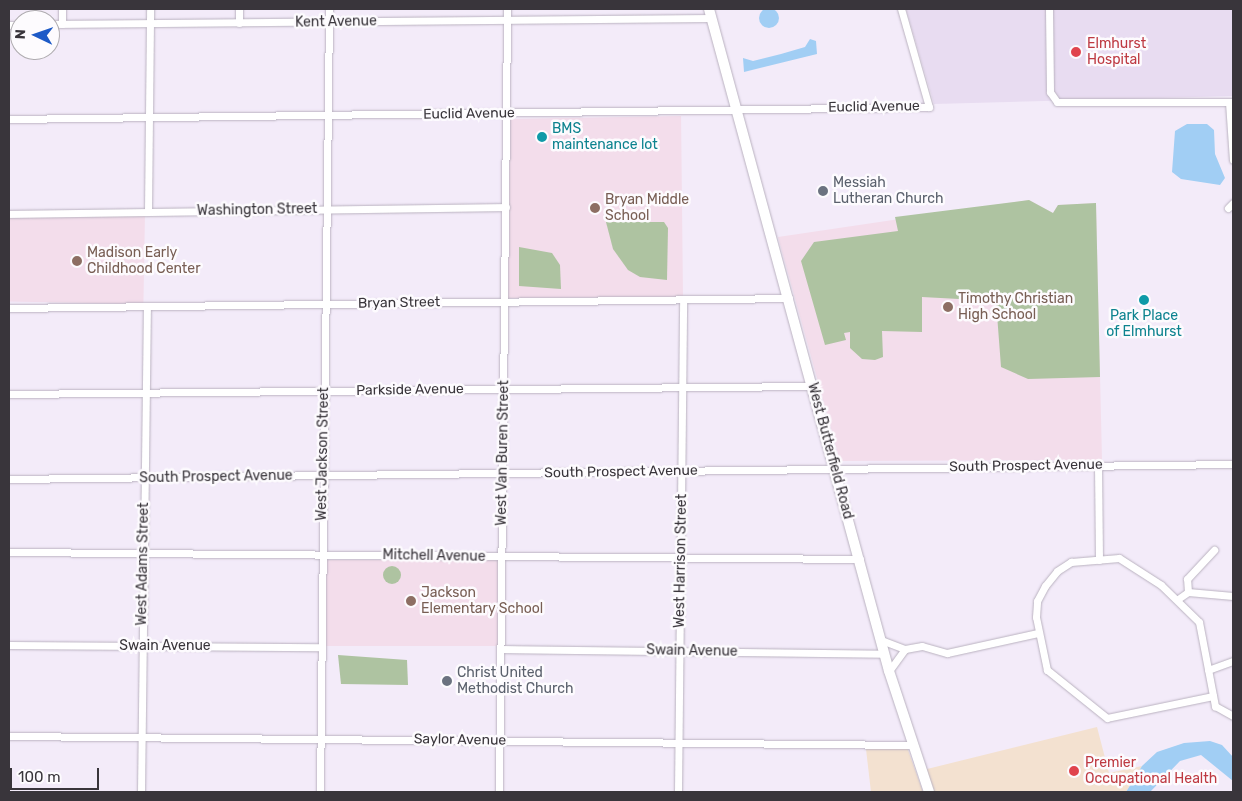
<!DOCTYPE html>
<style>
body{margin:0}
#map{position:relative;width:1242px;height:801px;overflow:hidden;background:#f3ebf9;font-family:Rubik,sans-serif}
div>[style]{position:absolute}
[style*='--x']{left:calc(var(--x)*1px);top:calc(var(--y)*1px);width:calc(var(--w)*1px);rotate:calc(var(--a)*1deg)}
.commercial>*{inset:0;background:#f3e1d0}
.built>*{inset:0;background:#e8dcf1}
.education>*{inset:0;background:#f3ddeb;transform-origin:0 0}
.green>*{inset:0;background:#aec3a1}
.round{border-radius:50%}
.water>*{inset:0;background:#a1cef4}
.roads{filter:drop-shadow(0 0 1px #bab2c0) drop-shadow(0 0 1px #bab2c0)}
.street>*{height:7px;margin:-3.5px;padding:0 3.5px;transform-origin:3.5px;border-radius:3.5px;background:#fff}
.secondary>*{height:10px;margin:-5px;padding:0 5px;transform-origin:5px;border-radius:5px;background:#fff}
.dots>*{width:14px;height:14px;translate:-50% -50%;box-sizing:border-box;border:2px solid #fdfbfe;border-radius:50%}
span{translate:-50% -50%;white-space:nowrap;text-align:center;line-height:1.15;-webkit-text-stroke:5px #fdfbfe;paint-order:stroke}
.street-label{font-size:14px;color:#39353b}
.health-label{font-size:14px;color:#be3a42}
.left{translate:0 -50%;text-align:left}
.culture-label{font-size:14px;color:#0d838f}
.worship-label{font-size:14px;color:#5b616d}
.education-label{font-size:14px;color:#785e54}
.frame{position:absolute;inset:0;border:10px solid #39353b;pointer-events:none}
.north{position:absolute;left:10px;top:10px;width:50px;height:50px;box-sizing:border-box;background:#fdfbfe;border:1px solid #afacb0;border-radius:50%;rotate:273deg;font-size:14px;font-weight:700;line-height:20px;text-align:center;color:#39353b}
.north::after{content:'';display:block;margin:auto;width:18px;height:22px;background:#1d5ac7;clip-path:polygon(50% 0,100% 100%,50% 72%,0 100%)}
.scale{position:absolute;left:10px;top:768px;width:89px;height:22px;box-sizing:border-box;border:2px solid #39353b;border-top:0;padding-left:6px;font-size:15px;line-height:18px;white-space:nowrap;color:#39353b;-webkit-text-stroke:4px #fdfbfe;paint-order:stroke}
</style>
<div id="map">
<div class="commercial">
<i style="clip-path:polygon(1097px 727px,1109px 773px,1142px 766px,1126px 792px,933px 792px,923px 770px)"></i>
<i style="clip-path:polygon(907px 747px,923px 792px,871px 792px,866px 749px)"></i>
</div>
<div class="built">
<i style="clip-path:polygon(906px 9px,1233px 9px,1233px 96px,934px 104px)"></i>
</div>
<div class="education">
<i style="clip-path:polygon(681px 111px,683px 297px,507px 298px,510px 119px,681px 116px)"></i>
<i style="clip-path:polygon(1029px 200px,1053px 213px,1058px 205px,1096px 203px,1102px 460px,840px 461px,778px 237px)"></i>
<i style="left:145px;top:213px;width:91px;height:136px;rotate:91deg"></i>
<i style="left:325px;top:560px;width:174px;height:86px"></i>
</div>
<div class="green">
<i style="clip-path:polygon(1029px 200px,1053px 213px,1058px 205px,1096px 203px,1100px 377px,1028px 379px,1001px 367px,996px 301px,922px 297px,922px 332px,882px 331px,883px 357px,875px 360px,862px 359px,850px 348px,850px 332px,844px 333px,846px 340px,825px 345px,801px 261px,814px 242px,898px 231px,895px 217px)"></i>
<i style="clip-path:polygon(606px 222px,664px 222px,668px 228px,667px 280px,640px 277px,628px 270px,613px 249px)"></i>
<i style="clip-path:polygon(519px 247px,552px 253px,560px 265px,561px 289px,519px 286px)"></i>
<i class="round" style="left:383px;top:566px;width:18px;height:18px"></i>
<i style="clip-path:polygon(338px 655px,407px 660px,408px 685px,341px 684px)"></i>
</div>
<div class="water">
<i class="round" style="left:759px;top:8px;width:20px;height:20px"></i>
<i style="clip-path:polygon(810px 39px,816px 41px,817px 54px,744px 72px,743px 58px,753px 61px,781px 54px,805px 47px)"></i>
<i style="clip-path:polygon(1187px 124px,1207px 124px,1214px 130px,1215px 154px,1225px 178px,1220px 185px,1181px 179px,1172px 172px,1175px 131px)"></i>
<i style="clip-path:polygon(1210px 741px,1222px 745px,1233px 757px,1233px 781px,1201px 755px,1180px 761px,1150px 792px,1126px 792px,1142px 766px,1157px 752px,1184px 743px)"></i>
</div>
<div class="roads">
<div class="street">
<i style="--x:62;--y:9;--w:15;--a:90"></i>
<i style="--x:1049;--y:9;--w:83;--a:89.3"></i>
<i style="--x:1050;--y:92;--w:12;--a:55"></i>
<i style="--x:1057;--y:102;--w:176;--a:0"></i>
<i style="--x:239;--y:23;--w:14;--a:-90"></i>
<i style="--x:50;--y:24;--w:662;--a:-0.52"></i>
<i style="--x:9;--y:25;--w:11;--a:0"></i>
<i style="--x:1229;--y:102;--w:58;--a:86.1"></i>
<i style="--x:9;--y:119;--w:920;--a:-0.75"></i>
<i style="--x:929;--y:107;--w:102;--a:-105.9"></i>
<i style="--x:1228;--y:208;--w:7;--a:-45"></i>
<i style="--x:148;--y:211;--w:202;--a:-89.4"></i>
<i style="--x:9;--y:214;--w:497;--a:-0.8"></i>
<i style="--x:9;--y:308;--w:780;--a:-0.73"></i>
<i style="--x:9;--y:394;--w:803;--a:-0.57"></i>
<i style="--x:1098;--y:465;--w:95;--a:89.4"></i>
<i style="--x:9;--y:479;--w:1224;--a:-0.7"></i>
<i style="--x:9;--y:552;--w:851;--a:0.47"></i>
<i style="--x:1188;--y:592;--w:13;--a:-94"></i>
<i style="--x:1187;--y:579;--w:40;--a:-47"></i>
<i style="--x:1178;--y:599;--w:12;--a:-35"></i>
<i style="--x:1188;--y:592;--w:45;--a:5.1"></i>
<i style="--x:881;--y:640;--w:26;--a:21"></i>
<i style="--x:905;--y:649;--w:17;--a:-10"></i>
<i style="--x:922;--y:646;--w:26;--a:16"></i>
<i style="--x:947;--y:653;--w:93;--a:-12.4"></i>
<i style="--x:9;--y:645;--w:312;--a:0.4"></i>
<i style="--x:500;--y:649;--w:384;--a:0.7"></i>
<i style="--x:1208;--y:670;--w:27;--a:-20"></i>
<i style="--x:889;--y:671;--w:27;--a:-54"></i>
<i style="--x:1213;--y:696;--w:108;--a:168.3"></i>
<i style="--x:1107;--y:718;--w:77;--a:-141.3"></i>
<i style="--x:1047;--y:670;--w:54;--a:-101.7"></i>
<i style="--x:1036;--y:617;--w:16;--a:-86"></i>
<i style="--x:1037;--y:601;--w:17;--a:-62"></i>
<i style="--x:1045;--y:586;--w:19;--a:-51"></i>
<i style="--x:1057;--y:571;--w:17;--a:-33"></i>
<i style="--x:1071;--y:562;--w:48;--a:-4.8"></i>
<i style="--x:1119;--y:558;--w:50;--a:32.7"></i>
<i style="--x:1161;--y:585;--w:53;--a:44.2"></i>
<i style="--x:1199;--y:622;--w:86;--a:79.2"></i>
<i style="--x:1215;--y:706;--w:21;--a:29"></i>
<i style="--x:9;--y:736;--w:902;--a:0.57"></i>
<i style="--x:141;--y:792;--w:486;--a:-89.3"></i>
<i style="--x:320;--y:792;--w:783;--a:-89.34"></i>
<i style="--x:499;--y:792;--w:783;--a:-89.41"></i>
<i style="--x:678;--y:792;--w:492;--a:-89.4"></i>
</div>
<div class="secondary">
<i style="--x:709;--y:9;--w:686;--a:74.79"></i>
<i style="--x:889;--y:671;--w:127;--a:71.7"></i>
</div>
</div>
<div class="dots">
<i style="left:1076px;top:52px;background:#e0444e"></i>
<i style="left:542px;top:137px;background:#0f9aa8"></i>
<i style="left:823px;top:191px;background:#6b7280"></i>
<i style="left:595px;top:208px;background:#8d6e63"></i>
<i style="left:77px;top:261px;background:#8d6e63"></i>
<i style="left:1144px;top:300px;background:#0f9aa8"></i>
<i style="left:948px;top:307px;background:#8d6e63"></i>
<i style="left:411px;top:601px;background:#8d6e63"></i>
<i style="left:447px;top:681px;background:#6b7280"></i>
<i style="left:1074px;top:771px;background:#e0444e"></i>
</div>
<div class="street-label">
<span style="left:336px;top:22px;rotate:-1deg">Kent Avenue</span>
<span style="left:874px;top:107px;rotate:-1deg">Euclid Avenue</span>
<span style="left:469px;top:114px;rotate:-1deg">Euclid Avenue</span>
<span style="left:257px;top:210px;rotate:-1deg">Washington Street</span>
<span style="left:399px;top:303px;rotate:-1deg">Bryan Street</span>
<span style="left:410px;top:390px;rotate:-1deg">Parkside Avenue</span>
<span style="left:830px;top:451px;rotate:75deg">West Butterfield Road</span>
<span style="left:503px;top:453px;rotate:-89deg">West Van Buren Street</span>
<span style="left:323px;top:454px;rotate:-89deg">West Jackson Street</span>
<span style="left:1026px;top:466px;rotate:-1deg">South Prospect Avenue</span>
<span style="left:621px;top:472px;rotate:-1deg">South Prospect Avenue</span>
<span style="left:216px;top:477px;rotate:-1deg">South Prospect Avenue</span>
<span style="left:434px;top:556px;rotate:1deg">Mitchell Avenue</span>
<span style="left:681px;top:561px;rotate:-89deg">West Harrison Street</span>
<span style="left:143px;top:564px;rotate:-89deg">West Adams Street</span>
<span style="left:165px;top:646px">Swain Avenue</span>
<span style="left:692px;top:651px;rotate:1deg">Swain Avenue</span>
<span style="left:460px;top:740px;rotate:1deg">Saylor Avenue</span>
</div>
<div class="health-label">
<span class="left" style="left:1087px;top:52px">Elmhurst<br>Hospital</span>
<span class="left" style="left:1085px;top:771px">Premier<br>Occupational Health</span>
</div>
<div class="culture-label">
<span class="left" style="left:552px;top:137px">BMS<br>maintenance lot</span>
<span style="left:1144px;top:324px">Park Place<br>of Elmhurst</span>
</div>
<div class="worship-label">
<span class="left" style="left:833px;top:191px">Messiah<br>Lutheran Church</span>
<span class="left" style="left:457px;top:681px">Christ United<br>Methodist Church</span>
</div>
<div class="education-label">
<span class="left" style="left:605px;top:208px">Bryan Middle<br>School</span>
<span class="left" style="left:87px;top:261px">Madison Early<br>Childhood Center</span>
<span class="left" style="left:958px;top:307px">Timothy Christian<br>High School</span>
<span class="left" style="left:421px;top:601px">Jackson<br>Elementary School</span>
</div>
<div class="frame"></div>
<div class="north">N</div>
<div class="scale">100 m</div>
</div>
